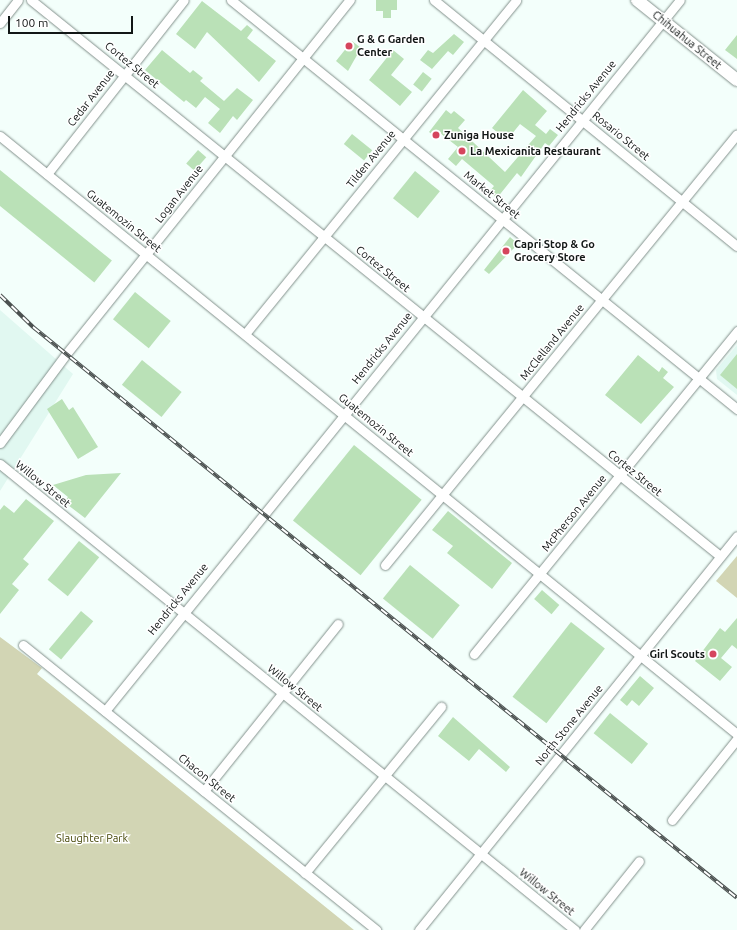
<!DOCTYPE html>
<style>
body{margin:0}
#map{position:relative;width:737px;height:930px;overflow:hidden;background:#f3fffb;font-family:Ubuntu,sans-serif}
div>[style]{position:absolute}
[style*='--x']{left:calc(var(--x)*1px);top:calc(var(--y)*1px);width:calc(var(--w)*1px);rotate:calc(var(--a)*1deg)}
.built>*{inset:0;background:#e1f8f1}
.green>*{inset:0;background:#d2d5b4}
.building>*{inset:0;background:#bae1b7;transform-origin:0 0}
.roads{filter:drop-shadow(0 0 1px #83918c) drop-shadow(0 0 1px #83918c)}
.minor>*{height:9px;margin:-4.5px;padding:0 4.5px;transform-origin:4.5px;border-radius:4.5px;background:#fff}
.major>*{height:12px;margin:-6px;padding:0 6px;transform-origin:6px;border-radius:6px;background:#fff}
.rail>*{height:4px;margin-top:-2px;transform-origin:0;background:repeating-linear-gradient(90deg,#fff 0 8px,#4b5150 0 16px);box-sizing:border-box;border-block:1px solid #4b5150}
.dots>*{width:11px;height:11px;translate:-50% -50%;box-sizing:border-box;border:2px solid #fff;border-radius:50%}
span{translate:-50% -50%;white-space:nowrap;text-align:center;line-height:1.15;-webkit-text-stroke:3px #fff;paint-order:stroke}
.poi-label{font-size:11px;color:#121716;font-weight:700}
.left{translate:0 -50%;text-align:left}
.right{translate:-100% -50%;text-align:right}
.street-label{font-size:11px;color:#121716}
.park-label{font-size:11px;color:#48490b}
.scale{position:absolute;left:8px;top:16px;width:125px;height:18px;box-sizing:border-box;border:2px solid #121716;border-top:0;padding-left:5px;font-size:12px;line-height:14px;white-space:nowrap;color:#121716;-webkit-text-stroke:3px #fff;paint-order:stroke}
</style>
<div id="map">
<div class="built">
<i style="clip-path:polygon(0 310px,73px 374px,0 491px)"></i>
<i style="clip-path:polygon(737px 345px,737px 395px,717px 379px,716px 370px)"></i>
</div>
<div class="green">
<i style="clip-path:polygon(737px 556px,737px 598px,716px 581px)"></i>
<i style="clip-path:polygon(0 637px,42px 668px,37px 674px,354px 930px,0 930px)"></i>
</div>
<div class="building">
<i style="clip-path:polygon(376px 0,397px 0,397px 10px,391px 10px,391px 18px,383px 18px,383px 11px,376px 11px)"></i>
<i style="clip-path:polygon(202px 1px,241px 31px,247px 25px,253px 30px,247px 38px,276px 61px,259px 82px,207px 32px,195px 49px,176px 34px)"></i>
<i style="clip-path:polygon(454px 34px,464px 42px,453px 55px,448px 51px,432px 69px,420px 60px,428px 50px,433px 53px)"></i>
<i style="clip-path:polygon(737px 35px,737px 59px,725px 50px)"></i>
<i style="clip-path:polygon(352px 41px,361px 48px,348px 71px,336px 61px)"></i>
<i style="clip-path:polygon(162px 50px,190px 73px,193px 70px,203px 78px,200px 81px,224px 101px,237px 88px,253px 100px,237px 120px,233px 116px,220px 133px,208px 123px,220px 109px,205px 97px,196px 108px,186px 100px,184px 102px,145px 70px)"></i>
<i style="clip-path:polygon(393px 50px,404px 59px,391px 75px,412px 92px,400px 106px,369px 80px)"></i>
<i style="left:423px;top:72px;width:11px;height:16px;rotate:38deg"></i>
<i style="clip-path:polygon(523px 90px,547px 111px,535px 125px,546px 134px,550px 129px,558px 135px,549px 146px,545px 143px,521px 177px,517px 173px,497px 198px,489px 192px,494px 186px,462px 159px,456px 166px,448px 159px,458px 147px,440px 133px,436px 137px,429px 132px,446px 110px,451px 114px,454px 111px,465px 120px,458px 128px,505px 172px,536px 136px,520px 124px,507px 140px,492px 128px)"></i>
<i style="left:352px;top:134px;width:26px;height:13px;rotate:39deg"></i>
<i style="left:198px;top:150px;width:11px;height:18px;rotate:41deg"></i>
<i style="left:0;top:170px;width:144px;height:28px;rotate:39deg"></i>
<i style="left:415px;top:171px;width:32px;height:35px;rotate:39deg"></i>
<i style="clip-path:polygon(510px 237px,518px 244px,489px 274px,484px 270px)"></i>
<i style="left:135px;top:292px;width:46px;height:35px;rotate:39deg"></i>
<i style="clip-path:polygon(737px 354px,737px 389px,720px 375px)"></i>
<i style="clip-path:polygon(638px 355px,659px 372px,662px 367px,668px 372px,663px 378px,674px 387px,641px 424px,605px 395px)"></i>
<i style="left:142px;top:360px;width:51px;height:32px;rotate:39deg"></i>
<i style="clip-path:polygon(62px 399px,69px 410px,73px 407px,98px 447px,78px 459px,47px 409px)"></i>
<i style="left:354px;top:445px;width:87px;height:97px;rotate:39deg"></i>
<i style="clip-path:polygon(121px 473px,85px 518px,64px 502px,68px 497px,53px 485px,86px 475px)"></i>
<i style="clip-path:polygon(26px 499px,54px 521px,23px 559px,29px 564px,12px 584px,19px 590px,0 614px,0 510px,4px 505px,14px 513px)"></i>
<i style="clip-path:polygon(448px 511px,512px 563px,492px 589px,447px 553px,453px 546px,432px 530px)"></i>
<i style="left:79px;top:541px;width:26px;height:50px;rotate:39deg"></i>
<i style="left:410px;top:565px;width:64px;height:43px;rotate:39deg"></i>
<i style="left:542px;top:590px;width:23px;height:12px;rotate:41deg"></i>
<i style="left:81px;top:611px;width:16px;height:50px;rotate:40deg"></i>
<i style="clip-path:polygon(737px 618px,737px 649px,732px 645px,721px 658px,732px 667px,720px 681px,695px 661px,720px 628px,725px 632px)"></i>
<i style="left:571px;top:622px;width:43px;height:95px;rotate:38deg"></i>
<i style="clip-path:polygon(640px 676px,654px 688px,639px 706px,632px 700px,627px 706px,620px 700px)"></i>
<i style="left:610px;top:713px;width:49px;height:26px;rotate:39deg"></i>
<i style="clip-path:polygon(453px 717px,510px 767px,506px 772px,479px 749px,469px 761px,438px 736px)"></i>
</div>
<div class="roads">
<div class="minor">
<i style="--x:31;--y:0;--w:885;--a:38.9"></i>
<i style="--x:231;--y:0;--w:651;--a:38.95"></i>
<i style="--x:434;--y:0;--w:390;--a:39.1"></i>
<i style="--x:0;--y:23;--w:29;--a:-52"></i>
<i style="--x:0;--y:136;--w:949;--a:39.06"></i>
<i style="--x:47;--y:174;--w:221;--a:-51.8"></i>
<i style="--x:245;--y:334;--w:430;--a:-50.9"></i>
<i style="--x:0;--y:443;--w:111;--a:-53.4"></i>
<i style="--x:66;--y:354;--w:454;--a:-51.3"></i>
<i style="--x:0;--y:464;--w:740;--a:39.02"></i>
<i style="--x:385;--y:565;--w:556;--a:-50.76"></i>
<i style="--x:23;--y:645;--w:454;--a:38.9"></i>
<i style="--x:474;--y:654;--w:417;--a:-50.8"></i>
<i style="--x:105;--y:711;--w:914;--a:-51.04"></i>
<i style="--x:204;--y:791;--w:214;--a:-51.3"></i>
<i style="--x:672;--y:820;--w:104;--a:-51.3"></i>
<i style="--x:305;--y:873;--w:215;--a:-50.7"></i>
<i style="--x:419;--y:930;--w:506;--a:-51.09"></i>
<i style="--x:584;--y:930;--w:88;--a:-51.4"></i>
</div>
<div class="major">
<i style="--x:637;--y:0;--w:128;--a:38.7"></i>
</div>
</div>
<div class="rail">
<i style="--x:0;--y:295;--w:46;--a:44.1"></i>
<i style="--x:33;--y:327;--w:906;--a:39.04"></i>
</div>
<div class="dots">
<i style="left:349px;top:46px;background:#d5455d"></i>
<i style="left:436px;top:135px;background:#d5455d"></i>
<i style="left:462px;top:151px;background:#d5455d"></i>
<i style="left:506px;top:251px;background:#d5455d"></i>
<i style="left:713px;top:654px;background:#d5455d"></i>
</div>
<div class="poi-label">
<span class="left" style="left:357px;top:46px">G &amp; G Garden<br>Center</span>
<span class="left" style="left:444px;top:135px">Zuniga House</span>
<span class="left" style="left:470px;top:151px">La Mexicanita Restaurant</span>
<span class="left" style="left:514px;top:251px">Capri Stop &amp; Go<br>Grocery Store</span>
<span class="right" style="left:705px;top:654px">Girl Scouts</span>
</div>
<div class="street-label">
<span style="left:687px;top:40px;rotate:39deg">Chihuahua Street</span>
<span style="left:132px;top:65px;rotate:39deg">Cortez Street</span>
<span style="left:586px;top:96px;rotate:-51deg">Hendricks Avenue</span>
<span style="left:91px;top:98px;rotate:-52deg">Cedar Avenue</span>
<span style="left:621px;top:136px;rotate:39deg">Rosario Street</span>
<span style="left:371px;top:159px;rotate:-51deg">Tilden Avenue</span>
<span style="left:179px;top:194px;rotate:-52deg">Logan Avenue</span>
<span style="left:492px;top:195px;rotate:39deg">Market Street</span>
<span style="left:124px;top:221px;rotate:39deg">Guatemozin Street</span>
<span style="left:383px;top:269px;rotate:39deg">Cortez Street</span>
<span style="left:552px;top:342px;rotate:-51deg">McClelland Avenue</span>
<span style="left:382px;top:348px;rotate:-51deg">Hendricks Avenue</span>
<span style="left:376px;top:425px;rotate:39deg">Guatemozin Street</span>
<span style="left:635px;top:473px;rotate:39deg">Cortez Street</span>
<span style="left:43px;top:484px;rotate:39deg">Willow Street</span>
<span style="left:574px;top:513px;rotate:-51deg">McPherson Avenue</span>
<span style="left:178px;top:599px;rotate:-51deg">Hendricks Avenue</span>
<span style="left:295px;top:688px;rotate:39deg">Willow Street</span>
<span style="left:569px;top:725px;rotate:-51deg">North Stone Avenue</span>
<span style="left:207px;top:778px;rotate:39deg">Chacon Street</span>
<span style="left:547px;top:892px;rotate:39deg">Willow Street</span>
</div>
<div class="park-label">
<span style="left:92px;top:838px">Slaughter Park</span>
</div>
<div class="scale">100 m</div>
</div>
